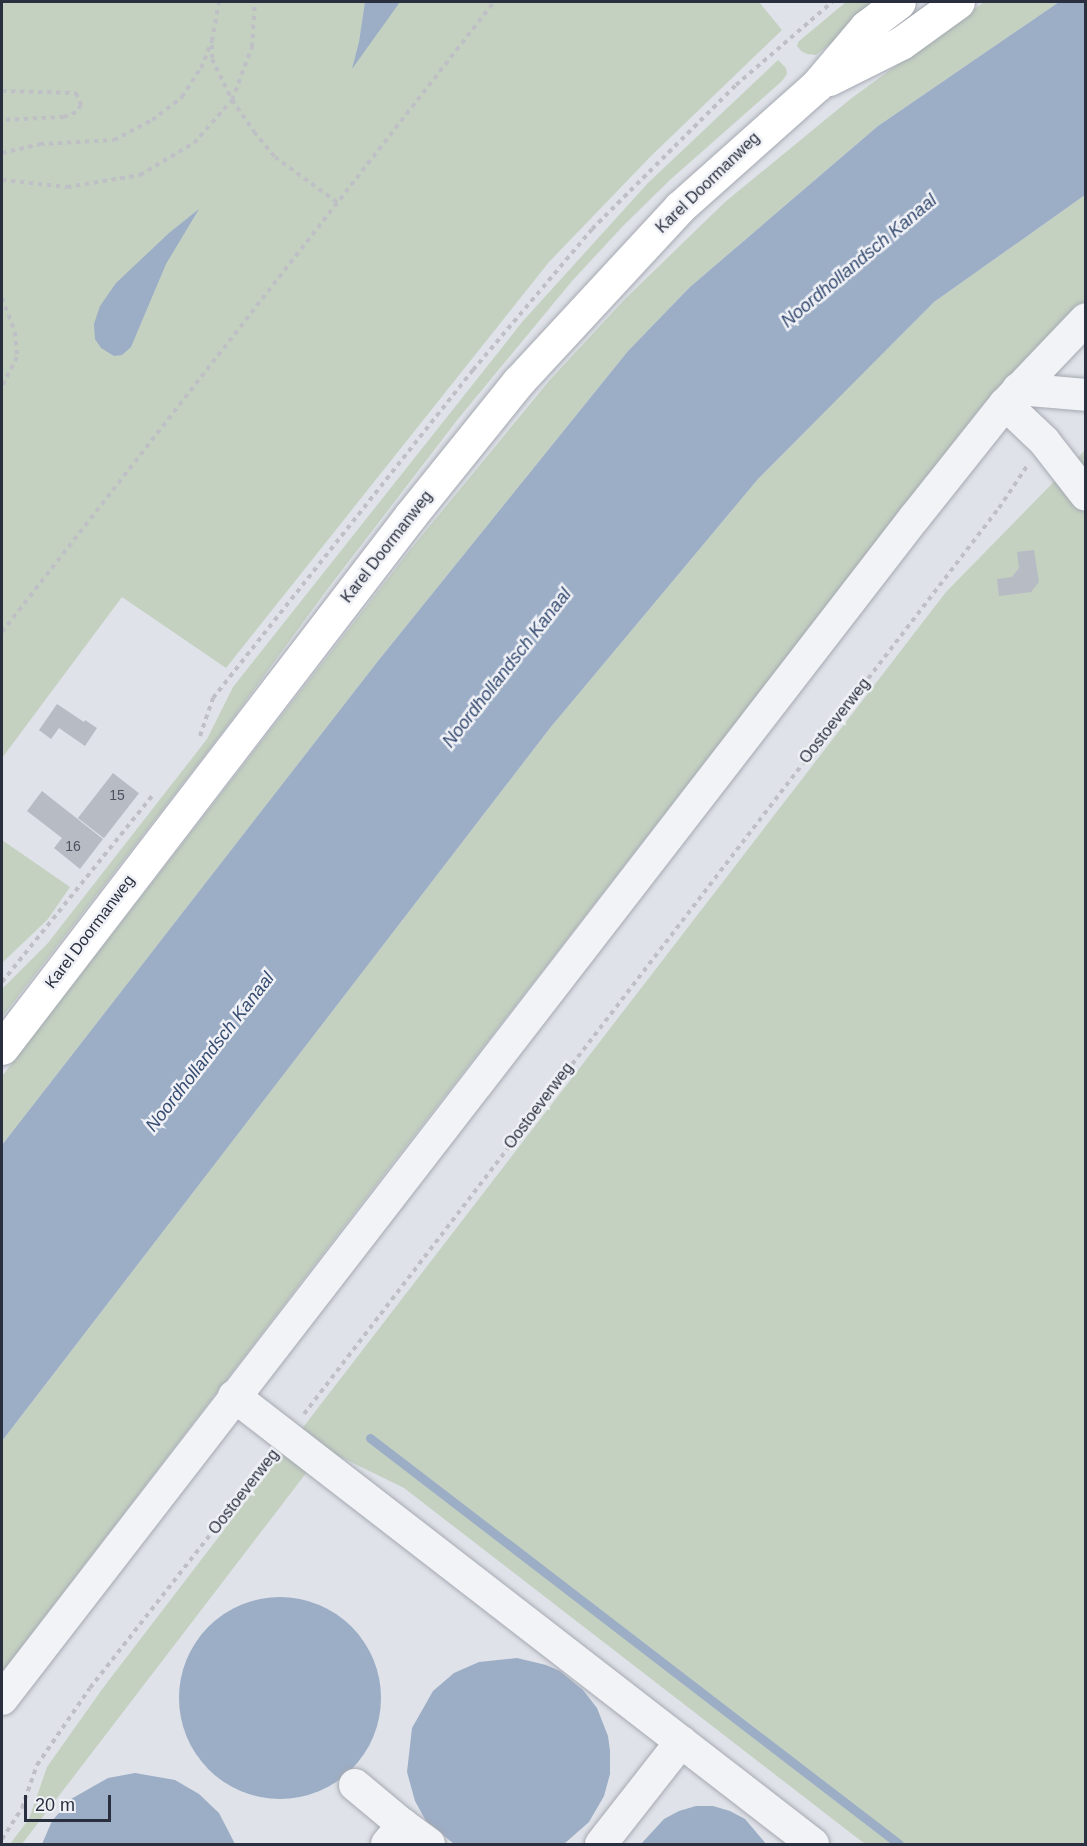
<!DOCTYPE html>
<style>
body{margin:0}
#map{position:relative;width:1087px;height:1846px;overflow:hidden;background:#dfe2e8;font-family:Arial,sans-serif}
div>[style]{position:absolute}
[style*='--x']{left:calc(var(--x)*1px);top:calc(var(--y)*1px);width:calc(var(--w)*1px);rotate:calc(var(--a)*1deg)}
.green>*{inset:0;background:#c4d1c1}
.water>*{inset:0;background:#9cadc6}
.round{border-radius:50%}
.stream>*{height:9px;margin:-4.5px;padding:0 4.5px;transform-origin:4.5px;border-radius:4.5px;background:#9cadc6}
.building>*{inset:0;background:#b7bbc4;transform-origin:0 0}
.path>*{height:4px;margin-top:-2px;transform-origin:0;background:repeating-linear-gradient(90deg,#bec0c6 0 4.5px,transparent 0 9px)}
.roads{filter:drop-shadow(0 0 2px #a5a9b2) drop-shadow(0 0 2px #a5a9b2)}
.minor>*{height:32px;margin:-16px;padding:0 16px;transform-origin:16px;border-radius:16px;background:#f2f3f6}
.major>*{height:33px;margin:-16.5px;padding:0 16.5px;transform-origin:16.5px;border-radius:16.5px;background:#fff}
span{translate:-50% -50%;white-space:nowrap;text-align:center;line-height:1.15;-webkit-text-stroke:5px #eff1f6;paint-order:stroke}
.number-label{font-size:14px;color:#4c5260}
.number-label span{-webkit-text-stroke-width:0}
.street-label{font-size:16px;color:#292f3e}
.water-label{font-size:18px;color:#354b70;font-style:italic}
.frame{position:absolute;inset:0;border:3px solid #292f3e;pointer-events:none}
.scale{position:absolute;left:24px;top:1795px;width:87px;height:27px;box-sizing:border-box;border:3px solid #292f3e;border-top:0;padding-left:8px;font-size:18px;line-height:21px;white-space:nowrap;color:#292f3e;-webkit-text-stroke:4px #eff1f6;paint-order:stroke}
</style>
<div id="map">
<div class="green">
<i style="clip-path:polygon(2px 2px,759px 2px,782px 30px,650px 157px,549px 262px,226px 668px,122px 597px,2px 758px)"></i>
<i style="clip-path:polygon(846px 2px,884px 2px,816px 55px,807px 54px,801px 51px,797px 46px,798px 42px)"></i>
<i style="clip-path:polygon(984px 2px,1059px 2px,878px 126px,690px 287px,628px 351px,378px 661px,2px 1145px,2px 1076px,410px 550px,549px 381px,624px 300px,725px 202px,853px 97px)"></i>
<i style="clip-path:polygon(778px 60px,786px 68px,787px 74px,782px 81px,671px 179px,624px 225px,572px 281px,458px 419px,326px 591px,225px 729px,2px 1017px,2px 989px,48px 943px,207px 739px,233px 687px,523px 321px,648px 183px)"></i>
<i style="clip-path:polygon(1085px 195px,1085px 302px,1065px 317px,981px 407px,392px 1164px,2px 1672px,2px 1441px,550px 728px,758px 479px,934px 302px)"></i>
<i style="clip-path:polygon(1085px 450px,1085px 1844px,865px 1844px,404px 1488px,322px 1448px,301px 1430px,946px 592px)"></i>
<i style="clip-path:polygon(2px 840px,70px 887px,48px 919px,2px 963px)"></i>
<i style="clip-path:polygon(286px 1449px,310px 1468px,22px 1844px,10px 1844px,29px 1819px,47px 1767px,103px 1688px)"></i>
</div>
<div class="water">
<i style="clip-path:polygon(365px 2px,400px 2px,352px 69px,359px 42px)"></i>
<i style="clip-path:polygon(1059px 2px,1085px 2px,1085px 195px,934px 302px,758px 479px,550px 728px,2px 1441px,2px 1145px,378px 661px,628px 351px,690px 287px,878px 126px)"></i>
<i style="clip-path:polygon(199px 209px,166px 264px,131px 347px,122px 355px,114px 356px,101px 348px,95px 339px,94px 324px,100px 306px,116px 283px,169px 233px)"></i>
<i class="round" style="left:179px;top:1597px;width:202px;height:202px"></i>
<i style="clip-path:polygon(517px 1658px,546px 1665px,560px 1671px,583px 1690px,597px 1708px,608px 1736px,610px 1751px,610px 1774px,604px 1796px,589px 1822px,564px 1844px,454px 1844px,426px 1821px,415px 1801px,407px 1772px,412px 1728px,433px 1691px,454px 1673px,479px 1662px)"></i>
<i style="clip-path:polygon(135px 1773px,175px 1780px,199px 1794px,219px 1813px,235px 1844px,42px 1844px,52px 1821px,71px 1799px,108px 1778px)"></i>
<i style="clip-path:polygon(696px 1806px,713px 1806px,730px 1811px,745px 1819px,766px 1844px,641px 1844px,664px 1819px,679px 1811px)"></i>
</div>
<div class="stream">
<i style="--x:370;--y:1438;--w:667;--a:37.51"></i>
</div>
<div class="building">
<i style="clip-path:polygon(1034px 550px,1039px 582px,1031px 592px,999px 596px,997px 579px,1012px 577px,1019px 568px,1017px 552px)"></i>
<i style="clip-path:polygon(57px 704px,84px 722px,85px 720px,97px 728px,85px 746px,59px 728px,51px 739px,39px 730px)"></i>
<i style="left:113px;top:773px;width:33px;height:57px;rotate:38deg"></i>
<i style="clip-path:polygon(42px 791px,103px 839px,80px 869px,54px 848px,62px 838px,27px 811px)"></i>
</div>
<div class="path">
<i style="--x:212;--y:45;--w:14;--a:90"></i>
<i style="--x:212;--y:59;--w:46;--a:64"></i>
<i style="--x:232;--y:100;--w:39;--a:55"></i>
<i style="--x:254;--y:132;--w:33;--a:50"></i>
<i style="--x:275;--y:157;--w:77;--a:36"></i>
<i style="--x:2;--y:91;--w:74;--a:1.5"></i>
<i style="--x:76;--y:93;--w:13;--a:67"></i>
<i style="--x:81;--y:105;--w:9;--a:126"></i>
<i style="--x:76;--y:112;--w:13;--a:157"></i>
<i style="--x:64;--y:117;--w:62;--a:177.2"></i>
<i style="--x:2;--y:153;--w:39;--a:-13"></i>
<i style="--x:40;--y:144;--w:74;--a:-3.1"></i>
<i style="--x:114;--y:140;--w:43;--a:-27.8"></i>
<i style="--x:152;--y:120;--w:38;--a:-37"></i>
<i style="--x:182;--y:97;--w:35;--a:-57"></i>
<i style="--x:201;--y:68;--w:29;--a:-68"></i>
<i style="--x:212;--y:41;--w:40;--a:-80"></i>
<i style="--x:2;--y:180;--w:65;--a:6.1"></i>
<i style="--x:67;--y:187;--w:74;--a:-9.3"></i>
<i style="--x:140;--y:175;--w:63;--a:-30.7"></i>
<i style="--x:194;--y:143;--w:57;--a:-48.5"></i>
<i style="--x:232;--y:100;--w:57;--a:-69.3"></i>
<i style="--x:252;--y:47;--w:45;--a:-86.2"></i>
<i style="--x:2;--y:298;--w:36;--a:69"></i>
<i style="--x:15;--y:332;--w:25;--a:85"></i>
<i style="--x:17;--y:357;--w:33;--a:117"></i>
<i style="--x:2;--y:632;--w:799;--a:-52.01"></i>
<i style="--x:200;--y:736;--w:40;--a:-71.1"></i>
<i style="--x:213;--y:698;--w:419;--a:-51.6"></i>
<i style="--x:473;--y:370;--w:185;--a:-49.8"></i>
<i style="--x:592;--y:229;--w:204;--a:-45"></i>
<i style="--x:736;--y:85;--w:127;--a:-40.8"></i>
<i style="--x:2;--y:982;--w:239;--a:-51.1"></i>
<i style="--x:304;--y:1414;--w:1142;--a:-52.51"></i>
<i style="--x:999;--y:508;--w:50;--a:-56.3"></i>
<i style="--x:2;--y:1839;--w:37;--a:-57"></i>
<i style="--x:22;--y:1808;--w:46;--a:-70.8"></i>
<i style="--x:37;--y:1765;--w:93;--a:-55.5"></i>
<i style="--x:90;--y:1688;--w:288;--a:-51.9"></i>
</div>
<div class="roads">
<div class="minor">
<i style="--x:1018;--y:389;--w:68;--a:5"></i>
<i style="--x:1005;--y:404;--w:54;--a:43.5"></i>
<i style="--x:1044;--y:441;--w:68;--a:52.1"></i>
<i style="--x:234;--y:1396;--w:732;--a:37.73"></i>
<i style="--x:2;--y:1699;--w:1494;--a:-52.32"></i>
<i style="--x:915;--y:517;--w:144;--a:-51.5"></i>
<i style="--x:1005;--y:404;--w:117;--a:-46.4"></i>
<i style="--x:355;--y:1785;--w:62;--a:39.8"></i>
<i style="--x:387;--y:1844;--w:25;--a:-50"></i>
<i style="--x:403;--y:1825;--w:32;--a:36"></i>
<i style="--x:601;--y:1844;--w:130;--a:-51.9"></i>
</div>
<div class="major">
<i style="--x:829;--y:79;--w:80;--a:-26.6"></i>
<i style="--x:901;--y:43;--w:70;--a:-35.7"></i>
<i style="--x:2;--y:1048;--w:672;--a:-52.5"></i>
<i style="--x:411;--y:515;--w:171;--a:-51.2"></i>
<i style="--x:518;--y:382;--w:238;--a:-47.2"></i>
<i style="--x:680;--y:207;--w:183;--a:-41.7"></i>
<i style="--x:817;--y:85;--w:76;--a:-49.8"></i>
<i style="--x:866;--y:27;--w:41;--a:-37.1"></i>
</div>
</div>
<div class="number-label">
<span style="left:117px;top:795px">15</span>
<span style="left:73px;top:846px">16</span>
</div>
<div class="street-label">
<span style="left:708px;top:183px;rotate:-44deg">Karel Doormanweg</span>
<span style="left:387px;top:547px;rotate:-52deg">Karel Doormanweg</span>
<span style="left:835px;top:721px;rotate:-52deg">Oostoeverweg</span>
<span style="left:90px;top:932px;rotate:-53deg">Karel Doormanweg</span>
<span style="left:539px;top:1106px;rotate:-53deg">Oostoeverweg</span>
<span style="left:244px;top:1492px;rotate:-52deg">Oostoeverweg</span>
</div>
<div class="water-label">
<span style="left:859px;top:261px;rotate:-40deg">Noordhollandsch Kanaal</span>
<span style="left:507px;top:668px;rotate:-52deg">Noordhollandsch Kanaal</span>
<span style="left:210px;top:1052px;rotate:-52deg">Noordhollandsch Kanaal</span>
</div>
<div class="frame"></div>
<div class="scale">20 m</div>
</div>
